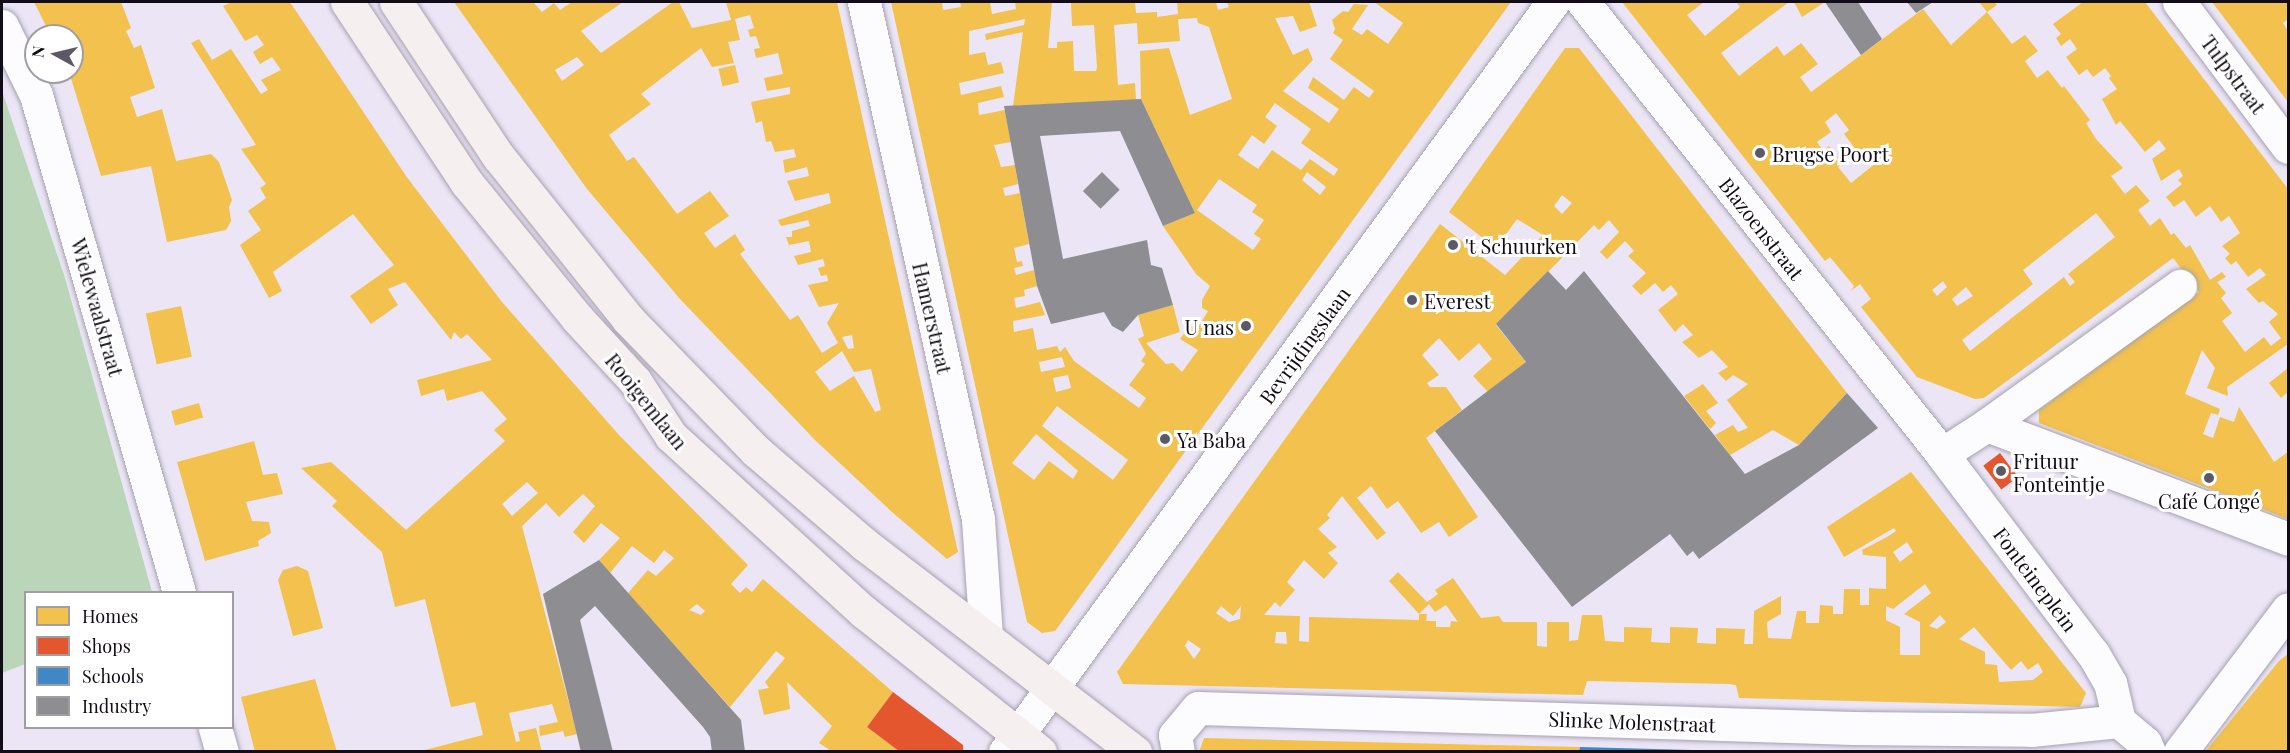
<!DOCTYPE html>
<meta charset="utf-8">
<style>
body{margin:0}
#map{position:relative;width:2290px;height:753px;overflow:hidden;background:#ebe5f6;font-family:"Playfair Display",serif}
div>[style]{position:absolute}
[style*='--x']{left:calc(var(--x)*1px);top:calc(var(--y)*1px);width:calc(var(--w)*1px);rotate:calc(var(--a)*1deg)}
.green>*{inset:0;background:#bad5b8}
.homes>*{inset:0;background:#f2c14e;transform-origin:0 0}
.shops>*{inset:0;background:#e4572e;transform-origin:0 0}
.schools>*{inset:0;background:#3f88c5}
.industry>*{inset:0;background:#8d8d92;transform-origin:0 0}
.roads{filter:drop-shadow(0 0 2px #a6a1af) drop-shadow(0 0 2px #a6a1af)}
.minor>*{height:33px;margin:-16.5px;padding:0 16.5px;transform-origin:16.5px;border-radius:16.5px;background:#fcfbfe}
.tertiary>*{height:33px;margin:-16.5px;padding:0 16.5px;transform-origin:16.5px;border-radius:16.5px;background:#fcfbfe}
.primary>*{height:33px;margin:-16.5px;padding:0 16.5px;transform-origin:16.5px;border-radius:16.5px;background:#f5efef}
.dots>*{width:16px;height:16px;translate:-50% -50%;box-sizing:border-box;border:3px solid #fff;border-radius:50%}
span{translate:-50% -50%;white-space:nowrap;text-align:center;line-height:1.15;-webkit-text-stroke:6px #fff;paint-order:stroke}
.street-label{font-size:20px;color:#110c18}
.poi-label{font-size:20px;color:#110c18}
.left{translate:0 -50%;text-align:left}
.right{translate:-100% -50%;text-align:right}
.frame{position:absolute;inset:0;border:3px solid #110c18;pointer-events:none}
.legend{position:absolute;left:24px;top:591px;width:210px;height:138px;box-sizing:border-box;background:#fff;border:2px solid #a09ea3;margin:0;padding:8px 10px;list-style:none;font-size:18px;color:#110c18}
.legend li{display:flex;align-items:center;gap:12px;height:30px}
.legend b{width:30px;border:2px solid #a09ea3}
.north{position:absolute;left:24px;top:24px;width:60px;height:60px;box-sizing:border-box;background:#fff;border:2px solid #a09ea3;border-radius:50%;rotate:278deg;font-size:16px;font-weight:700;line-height:24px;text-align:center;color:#110c18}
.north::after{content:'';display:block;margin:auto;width:21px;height:27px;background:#5d5866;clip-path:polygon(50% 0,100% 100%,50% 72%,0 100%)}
</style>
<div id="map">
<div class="green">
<i style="clip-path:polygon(2px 91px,65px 278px,152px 592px,26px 592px,25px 664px,2px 673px)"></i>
</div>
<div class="homes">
<i style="clip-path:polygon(34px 2px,121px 2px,131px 28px,126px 31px,134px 48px,141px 45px,155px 88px,130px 97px,137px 117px,162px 109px,176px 161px,211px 154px,219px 162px,232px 200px,229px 207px,231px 221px,226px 230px,167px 242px,151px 166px,101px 176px,69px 72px,72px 72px,72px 36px,51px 36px)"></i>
<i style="clip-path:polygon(evenodd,232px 2px,290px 2px,406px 176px,502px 302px,619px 435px,748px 565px,731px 584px,740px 593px,746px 587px,752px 592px,763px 579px,893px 692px,867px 727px,900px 752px,833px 752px,819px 743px,832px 726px,787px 682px,790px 709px,764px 715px,758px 690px,769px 688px,765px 682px,785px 658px,776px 651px,730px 707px,628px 593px,648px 570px,656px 576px,674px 558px,664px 550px,654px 563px,632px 546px,610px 573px,599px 560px,620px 538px,601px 523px,584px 543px,573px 532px,595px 506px,583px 494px,559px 517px,546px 503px,522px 526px,577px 734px,565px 737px,563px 731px,540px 736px,539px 726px,558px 722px,552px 704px,509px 713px,516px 742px,520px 741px,518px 732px,536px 728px,542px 752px,417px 752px,483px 735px,475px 702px,451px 707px,425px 599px,395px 607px,382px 552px,332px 506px,337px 501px,301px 468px,331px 462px,406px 530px,505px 441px,494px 430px,507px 419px,482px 391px,447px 401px,444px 389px,421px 396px,417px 380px,492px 360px,467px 334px,461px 339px,454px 332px,451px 340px,405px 282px,388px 289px,398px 305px,371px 324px,350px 296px,394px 265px,353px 214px,273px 272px,282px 291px,269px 298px,240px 245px,261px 230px,248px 211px,266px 198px,260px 188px,266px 184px,241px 149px,256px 145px,191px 43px,199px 39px,212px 60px,231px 49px,261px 94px,268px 90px,261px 80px,281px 70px,272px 57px,260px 64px,253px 52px,264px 45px,257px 35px,245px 41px,223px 6px,232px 2px,527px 482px,538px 493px,512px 516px,502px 504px,527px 482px,232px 2px,697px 604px,705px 611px,701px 615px,689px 610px,697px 604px)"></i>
<i style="clip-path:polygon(evenodd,454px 2px,533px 2px,542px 12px,554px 3px,560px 10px,572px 2px,623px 2px,581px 31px,601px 53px,673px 2px,679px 2px,692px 28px,731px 20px,726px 2px,837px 2px,958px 552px,947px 559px,892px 512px,816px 441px,680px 299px,587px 189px,454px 2px,750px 15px,754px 28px,748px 30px,750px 37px,756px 36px,760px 48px,754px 49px,756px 58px,778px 53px,783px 74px,764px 78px,767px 91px,790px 87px,790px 94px,751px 102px,756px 123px,762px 121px,766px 142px,771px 141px,775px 152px,794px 149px,796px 157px,783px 160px,785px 173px,807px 167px,809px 176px,787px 181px,795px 201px,829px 193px,831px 203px,778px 220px,781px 226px,808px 220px,810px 226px,792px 231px,792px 237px,786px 237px,789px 245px,809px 241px,811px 252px,794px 256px,798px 265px,823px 259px,825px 266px,818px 268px,821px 276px,827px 275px,828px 281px,808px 285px,819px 307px,839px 303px,827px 323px,838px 343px,822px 353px,798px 315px,790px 320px,740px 254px,745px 250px,735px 234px,715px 248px,704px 233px,729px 216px,710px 191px,677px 214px,634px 157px,627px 161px,609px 135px,651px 104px,641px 94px,701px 48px,712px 67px,734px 63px,728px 42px,740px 40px,735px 19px,750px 15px,454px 2px,577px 57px,584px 65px,562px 81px,555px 70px,577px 57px,454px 2px,852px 335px,854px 348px,848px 349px,842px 337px,852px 335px,454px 2px,842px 351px,854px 372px,871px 369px,881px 410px,875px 412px,854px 376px,830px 391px,815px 372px,842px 351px)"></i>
<i style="clip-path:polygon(evenodd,891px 2px,942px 2px,943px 10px,961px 7px,960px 2px,990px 2px,992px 14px,1016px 9px,1015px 2px,1052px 2px,1048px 48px,1057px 48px,1057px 42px,1073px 41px,1074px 71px,1096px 71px,1097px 67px,1094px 25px,1072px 26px,1071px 2px,1135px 2px,1136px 13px,1157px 12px,1157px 17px,1178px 14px,1177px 2px,1216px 2px,1218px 10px,1229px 7px,1227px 2px,1309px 2px,1317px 26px,1300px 32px,1293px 16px,1275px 18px,1293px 55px,1308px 48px,1313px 60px,1283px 91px,1329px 123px,1339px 109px,1308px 88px,1313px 77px,1344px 100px,1354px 87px,1369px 98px,1374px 91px,1330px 59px,1343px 40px,1333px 33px,1335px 29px,1332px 20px,1343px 11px,1348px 12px,1354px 4px,1368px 5px,1352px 29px,1362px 35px,1367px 29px,1388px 44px,1403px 23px,1374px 2px,1511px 2px,1055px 631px,1042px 633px,1027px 622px,891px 2px,1197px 18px,1198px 23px,1209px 27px,1232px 99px,1190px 115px,1169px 48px,1140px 51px,1141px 99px,1195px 213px,1163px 226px,1196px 274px,1210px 286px,1202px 300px,1202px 308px,1208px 311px,1197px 329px,1190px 325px,1180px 339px,1198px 350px,1182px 372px,1173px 363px,1166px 364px,1146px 343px,1180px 332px,1173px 305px,1138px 315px,1144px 336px,1138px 339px,1146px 354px,1141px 361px,1145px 364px,1129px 385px,1146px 398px,1139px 408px,1074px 361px,1065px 347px,1060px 352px,1057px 346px,1037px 350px,1033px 328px,1014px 332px,1013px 321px,1045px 315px,1040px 302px,1016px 308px,1014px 298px,1025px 296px,1024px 290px,1037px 286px,1034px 270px,1016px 275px,1014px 268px,1023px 266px,1022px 261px,1017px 262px,1014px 248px,1029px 244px,1020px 193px,1005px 196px,1003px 188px,1018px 184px,1015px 165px,1001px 167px,994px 145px,1011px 142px,1005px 110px,979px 115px,978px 103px,1004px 97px,1001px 86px,961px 95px,959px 83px,1004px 73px,1001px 62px,988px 65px,985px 52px,969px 55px,969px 31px,1025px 19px,1024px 25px,985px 34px,986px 40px,1023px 32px,1013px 106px,1136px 100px,1135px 83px,1118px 85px,1114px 25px,1137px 23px,1138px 44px,1180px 41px,1178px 19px,1197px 18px,891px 2px,1275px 103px,1311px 129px,1301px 143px,1338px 169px,1334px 176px,1310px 159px,1301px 170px,1272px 150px,1258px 169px,1238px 155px,1252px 135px,1264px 144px,1277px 126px,1265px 117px,1275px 103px,891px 2px,1307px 172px,1326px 187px,1320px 195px,1302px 180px,1307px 172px,891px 2px,1219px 179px,1257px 205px,1252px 212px,1264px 220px,1254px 234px,1261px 239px,1253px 250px,1197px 210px,1219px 179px,891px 2px,1062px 357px,1065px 367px,1041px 372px,1039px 362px,1062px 357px,891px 2px,1068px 375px,1071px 388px,1056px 392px,1053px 378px,1068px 375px,891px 2px,1057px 406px,1128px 460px,1113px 480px,1042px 426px,1057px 406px,891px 2px,1036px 434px,1078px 471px,1073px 479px,1049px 461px,1034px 480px,1012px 463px,1036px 434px)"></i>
<i style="clip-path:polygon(evenodd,1622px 2px,1704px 2px,1687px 15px,1705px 36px,1740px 7px,1736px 2px,1789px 2px,1721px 53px,1739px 76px,1777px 46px,1784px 56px,1801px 43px,1818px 64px,1800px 77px,1811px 92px,1923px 9px,1951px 45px,1987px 12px,2012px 44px,2025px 35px,2038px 51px,2025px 61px,2037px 78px,2048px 70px,2062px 88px,2064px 86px,2090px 120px,2086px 123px,2096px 139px,2123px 168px,2111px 176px,2125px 194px,2136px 185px,2150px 201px,2138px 210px,2150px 226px,2160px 218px,2171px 235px,2174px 233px,2186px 248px,2190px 245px,2210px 280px,2222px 272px,2226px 277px,2217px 282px,2226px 293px,2221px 298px,2232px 313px,2222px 321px,2245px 352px,2264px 337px,2271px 346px,2281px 338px,2269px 322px,2278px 314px,2263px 301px,2259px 303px,2246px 289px,2266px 275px,2260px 268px,2248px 277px,2236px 261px,2231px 265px,2225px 258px,2230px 254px,2222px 246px,2240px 233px,2229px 216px,2221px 222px,2210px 206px,2196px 217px,2184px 200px,2174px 207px,2166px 197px,2182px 184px,2178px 180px,2183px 176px,2179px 169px,2161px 181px,2152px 159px,2166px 149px,2159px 140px,2145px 152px,2120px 121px,2116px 125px,2102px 99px,2117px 89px,2109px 78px,2111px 76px,2105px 68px,2093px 77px,2087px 69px,2079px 75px,2066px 57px,2077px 49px,2070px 39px,2061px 46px,2056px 38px,2061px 34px,2053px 24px,2083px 2px,2145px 2px,2288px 189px,2288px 344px,2227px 387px,2228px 396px,2207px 388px,2215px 368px,2202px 350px,2185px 394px,2220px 409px,2218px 415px,2211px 413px,2203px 434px,2213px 438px,2220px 417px,2234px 422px,2239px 407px,2274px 462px,2288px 452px,2288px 519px,2039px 423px,2039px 410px,2199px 292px,2173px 258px,1984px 398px,1975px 399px,1917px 377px,1861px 307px,1871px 299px,1860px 284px,1851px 291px,1854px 286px,1830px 257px,1825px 261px,1622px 2px,1836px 113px,1849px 130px,1844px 134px,1857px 151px,1864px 148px,1876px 163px,1851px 183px,1838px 167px,1842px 163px,1829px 146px,1823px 151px,1817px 142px,1831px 132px,1825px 122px,1836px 113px,1622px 2px,2096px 213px,2115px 237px,2068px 274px,2075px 282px,2070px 286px,2064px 277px,1970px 351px,1962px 340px,2033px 284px,2023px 270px,2096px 213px,1622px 2px,1943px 281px,1947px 287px,1937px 296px,1932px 290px,1943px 281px,1622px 2px,1966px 287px,1973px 296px,1957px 306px,1952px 299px,1966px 287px)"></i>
<i style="clip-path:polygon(1794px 2px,1825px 2px,1802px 17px)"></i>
<i style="clip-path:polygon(1979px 2px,1994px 2px,1997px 5px,1987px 12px)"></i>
<i style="clip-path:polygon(2212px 2px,2288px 2px,2288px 19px,2283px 23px,2288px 31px,2288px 102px)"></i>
<i style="clip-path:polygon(evenodd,1565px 48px,1579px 48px,1847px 393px,1799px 445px,1773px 430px,1730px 455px,1715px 435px,1733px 425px,1738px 432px,1748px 428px,1727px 400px,1748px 384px,1733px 375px,1726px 381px,1718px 373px,1728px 367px,1712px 350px,1699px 358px,1682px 342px,1693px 335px,1683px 324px,1675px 332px,1658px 310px,1678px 294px,1671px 285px,1663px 292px,1655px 283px,1641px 295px,1632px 286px,1646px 273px,1628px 256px,1634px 251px,1625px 241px,1607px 259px,1600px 252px,1619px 232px,1609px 220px,1599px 230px,1594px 225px,1496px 325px,1526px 362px,1488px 392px,1473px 376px,1492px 359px,1479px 343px,1459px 361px,1439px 338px,1422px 355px,1439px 375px,1427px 383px,1430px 387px,1446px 387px,1462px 410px,1426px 438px,1478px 517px,1449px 537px,1439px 522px,1421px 533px,1398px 501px,1387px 509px,1371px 486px,1357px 498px,1386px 533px,1377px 540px,1342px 496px,1327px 515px,1330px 518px,1318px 529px,1337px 547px,1328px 553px,1338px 563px,1324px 579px,1304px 560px,1287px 582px,1295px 590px,1280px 607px,1275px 602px,1264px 615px,1300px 616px,1299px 641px,1309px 642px,1309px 617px,1419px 620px,1419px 614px,1427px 614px,1426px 621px,1436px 621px,1436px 627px,1450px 627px,1451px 621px,1458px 622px,1446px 605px,1435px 612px,1429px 604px,1419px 614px,1389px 581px,1398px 572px,1427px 602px,1438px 594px,1435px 590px,1453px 578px,1481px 618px,1499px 616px,1503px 622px,1537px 622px,1537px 646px,1547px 647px,1547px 622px,1569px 622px,1569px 641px,1578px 640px,1582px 615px,1602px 615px,1605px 641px,1624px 642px,1624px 627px,1652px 628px,1651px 642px,1670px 643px,1670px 627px,1698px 628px,1697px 643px,1716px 644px,1716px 628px,1745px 629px,1744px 644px,1753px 644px,1754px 611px,1781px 596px,1781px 614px,1767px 622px,1768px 638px,1791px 639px,1797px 611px,1806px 611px,1806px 623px,1819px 623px,1820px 605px,1833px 606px,1833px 614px,1843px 614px,1844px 589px,1860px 589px,1860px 605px,1869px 605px,1869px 588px,1886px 589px,1886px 557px,1863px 555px,1862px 550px,1887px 537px,1896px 531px,1894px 528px,1844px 557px,1827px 527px,1911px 472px,2086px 693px,2080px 707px,1739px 698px,1736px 685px,1729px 684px,1587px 681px,1583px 695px,1123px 684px,1117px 672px,1440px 224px,1505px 275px,1543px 235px,1517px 219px,1496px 248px,1449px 212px,1565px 48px,1562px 195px,1572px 203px,1562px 214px,1554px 206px,1562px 195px,1565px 48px,1907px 542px,1913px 552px,1900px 562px,1893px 552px,1907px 542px,1565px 48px,1925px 584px,1931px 593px,1904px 614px,1920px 622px,1920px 655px,1900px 655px,1900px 627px,1886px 620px,1886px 606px,1893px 609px,1925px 584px,1565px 48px,1221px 606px,1233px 616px,1241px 606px,1240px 619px,1229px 622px,1216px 613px,1221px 606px,1565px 48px,1940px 615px,1946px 622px,1937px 629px,1929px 626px,1940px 615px,1565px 48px,1974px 627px,2011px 670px,2021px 661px,2028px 670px,2038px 663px,2043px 672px,2033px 680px,1999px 682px,1997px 665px,1985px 664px,1985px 652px,1959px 639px,1974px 627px,1565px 48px,1276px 632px,1286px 632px,1287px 644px,1275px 643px,1276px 632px,1565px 48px,1188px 640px,1201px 649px,1194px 659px,1185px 646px,1188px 640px)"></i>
<i style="left:735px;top:65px;width:18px;height:17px;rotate:77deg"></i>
<i style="left:181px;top:306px;width:52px;height:36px;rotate:78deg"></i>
<i style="clip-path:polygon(2288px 368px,2288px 392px,2281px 398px,2269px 383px)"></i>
<i style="clip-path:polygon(1703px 384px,1718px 403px,1706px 411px,1716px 423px,1710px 429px,1684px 396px)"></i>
<i style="left:199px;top:403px;width:15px;height:29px;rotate:74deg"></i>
<i style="clip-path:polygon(254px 441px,263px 475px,277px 473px,283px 494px,246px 502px,252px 521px,269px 522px,271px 533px,258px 541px,259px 546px,205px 561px,177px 462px)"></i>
<i style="clip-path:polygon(297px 566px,308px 571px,323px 628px,293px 636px,278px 580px,283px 570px)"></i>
<i style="clip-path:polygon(2288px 654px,2288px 752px,2205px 752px,2279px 661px)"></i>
<i style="clip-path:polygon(315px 679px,337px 752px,255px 752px,241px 697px)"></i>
<i style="clip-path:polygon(1204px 738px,1488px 745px,1580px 747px,1579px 752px,1199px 752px)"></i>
</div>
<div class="shops">
<i style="left:2000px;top:453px;width:30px;height:21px;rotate:53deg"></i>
<i style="clip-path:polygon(893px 692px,963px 745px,963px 752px,900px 752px,867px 727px)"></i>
</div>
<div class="schools">
<i style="clip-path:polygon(1580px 747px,1692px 750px,1692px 752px,1579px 752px)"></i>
</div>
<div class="industry">
<i style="clip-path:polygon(1825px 2px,1858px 2px,1882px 39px,1861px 55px)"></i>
<i style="clip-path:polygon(1907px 2px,1933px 2px,1916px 13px)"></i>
<i style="clip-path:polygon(1141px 99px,1195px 213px,1163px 226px,1120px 131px,1040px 136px,1063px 259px,1147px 240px,1151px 265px,1162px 268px,1173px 305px,1138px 315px,1123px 332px,1112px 326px,1104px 312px,1051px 324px,1037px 286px,1004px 106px)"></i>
<i style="left:1102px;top:172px;width:25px;height:27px;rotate:45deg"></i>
<i style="clip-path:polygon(1548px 271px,1566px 290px,1584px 271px,1745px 474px,1799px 445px,1847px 393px,1878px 428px,1699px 559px,1693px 551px,1687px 556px,1670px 534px,1572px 607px,1435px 431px,1526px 362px,1496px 324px)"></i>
<i style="clip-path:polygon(599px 560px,741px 720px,745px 752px,712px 752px,710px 737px,703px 727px,595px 606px,580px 620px,613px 752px,581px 752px,543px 594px)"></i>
</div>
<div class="roads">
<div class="minor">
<i style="--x:864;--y:2;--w:529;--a:77.57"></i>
<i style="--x:978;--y:519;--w:118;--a:86.1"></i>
<i style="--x:1583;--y:2;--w:577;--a:51.54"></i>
<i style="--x:2179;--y:2;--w:181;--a:53.1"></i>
<i style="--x:2;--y:26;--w:77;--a:63.8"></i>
<i style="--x:36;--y:95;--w:517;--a:73.95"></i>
<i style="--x:1987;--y:425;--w:238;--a:-35.8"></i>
<i style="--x:215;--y:728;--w:25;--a:74"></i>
<i style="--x:1178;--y:752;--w:17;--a:-100"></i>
<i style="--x:1175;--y:735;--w:35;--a:-50"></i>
<i style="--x:1198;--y:708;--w:655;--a:1.75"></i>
<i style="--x:1853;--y:728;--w:178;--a:0.6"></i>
<i style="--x:2031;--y:730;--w:88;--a:-5.8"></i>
<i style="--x:2149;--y:752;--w:10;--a:-114"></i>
<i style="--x:2145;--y:743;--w:34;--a:-140"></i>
<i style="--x:2119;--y:721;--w:39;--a:-103"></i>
<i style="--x:2110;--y:683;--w:34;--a:-120"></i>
<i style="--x:2093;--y:654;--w:251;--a:-127.1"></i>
<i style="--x:1942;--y:454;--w:54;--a:-32.8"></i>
<i style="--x:1987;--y:425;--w:322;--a:20.7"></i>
<i style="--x:2180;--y:752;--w:179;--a:-52.9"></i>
</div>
<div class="tertiary">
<i style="--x:1005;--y:752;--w:929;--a:-53.85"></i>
</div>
<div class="primary">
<i style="--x:347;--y:2;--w:217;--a:56.5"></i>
<i style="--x:467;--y:183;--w:174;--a:50.8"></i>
<i style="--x:577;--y:318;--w:86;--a:47.4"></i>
<i style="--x:635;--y:381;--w:66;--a:56.8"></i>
<i style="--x:671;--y:436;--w:261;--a:42.4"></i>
<i style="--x:864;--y:612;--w:225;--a:38.5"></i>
<i style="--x:396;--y:2;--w:185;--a:56.5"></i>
<i style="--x:498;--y:156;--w:208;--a:51.4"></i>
<i style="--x:628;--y:319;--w:184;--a:45.9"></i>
<i style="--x:756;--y:451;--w:143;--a:40.7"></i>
<i style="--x:864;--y:544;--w:342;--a:37.5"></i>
</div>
</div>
<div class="dots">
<i style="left:1760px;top:153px;background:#5d5866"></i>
<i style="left:1453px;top:245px;background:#5d5866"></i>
<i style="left:1412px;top:300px;background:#5d5866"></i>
<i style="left:1246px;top:326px;background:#5d5866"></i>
<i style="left:1165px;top:439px;background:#5d5866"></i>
<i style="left:2001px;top:471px;background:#5d5866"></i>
<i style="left:2209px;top:478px;background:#5d5866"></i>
</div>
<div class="street-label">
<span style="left:2234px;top:74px;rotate:53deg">Tulpstraat</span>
<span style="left:1762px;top:228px;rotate:52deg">Blazoenstraat</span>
<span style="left:98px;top:307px;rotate:74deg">Wielewaalstraat</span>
<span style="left:933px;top:318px;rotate:77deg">Hamerstraat</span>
<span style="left:1304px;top:345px;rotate:-54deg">Bevrijdingslaan</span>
<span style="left:647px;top:401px;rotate:51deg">Rooigemlaan</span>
<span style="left:2036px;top:579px;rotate:53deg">Fonteineplein</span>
<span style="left:1632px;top:721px;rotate:2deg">Slinke Molenstraat</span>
</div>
<div class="poi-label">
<span class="left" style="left:1772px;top:153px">Brugse Poort</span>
<span class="left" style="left:1465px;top:245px">'t Schuurken</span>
<span class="left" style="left:1424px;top:300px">Everest</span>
<span class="right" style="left:1234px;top:326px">U nas</span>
<span class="left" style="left:1177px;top:439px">Ya Baba</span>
<span class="left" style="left:2013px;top:472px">Frituur<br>Fonteintje</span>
<span style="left:2209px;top:500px">Café Congé</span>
</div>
<div class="frame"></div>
<ul class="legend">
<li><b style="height:16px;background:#f2c14e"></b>Homes</li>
<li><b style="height:16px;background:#e4572e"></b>Shops</li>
<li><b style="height:16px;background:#3f88c5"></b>Schools</li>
<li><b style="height:16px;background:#8d8d92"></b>Industry</li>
</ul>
<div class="north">N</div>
</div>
